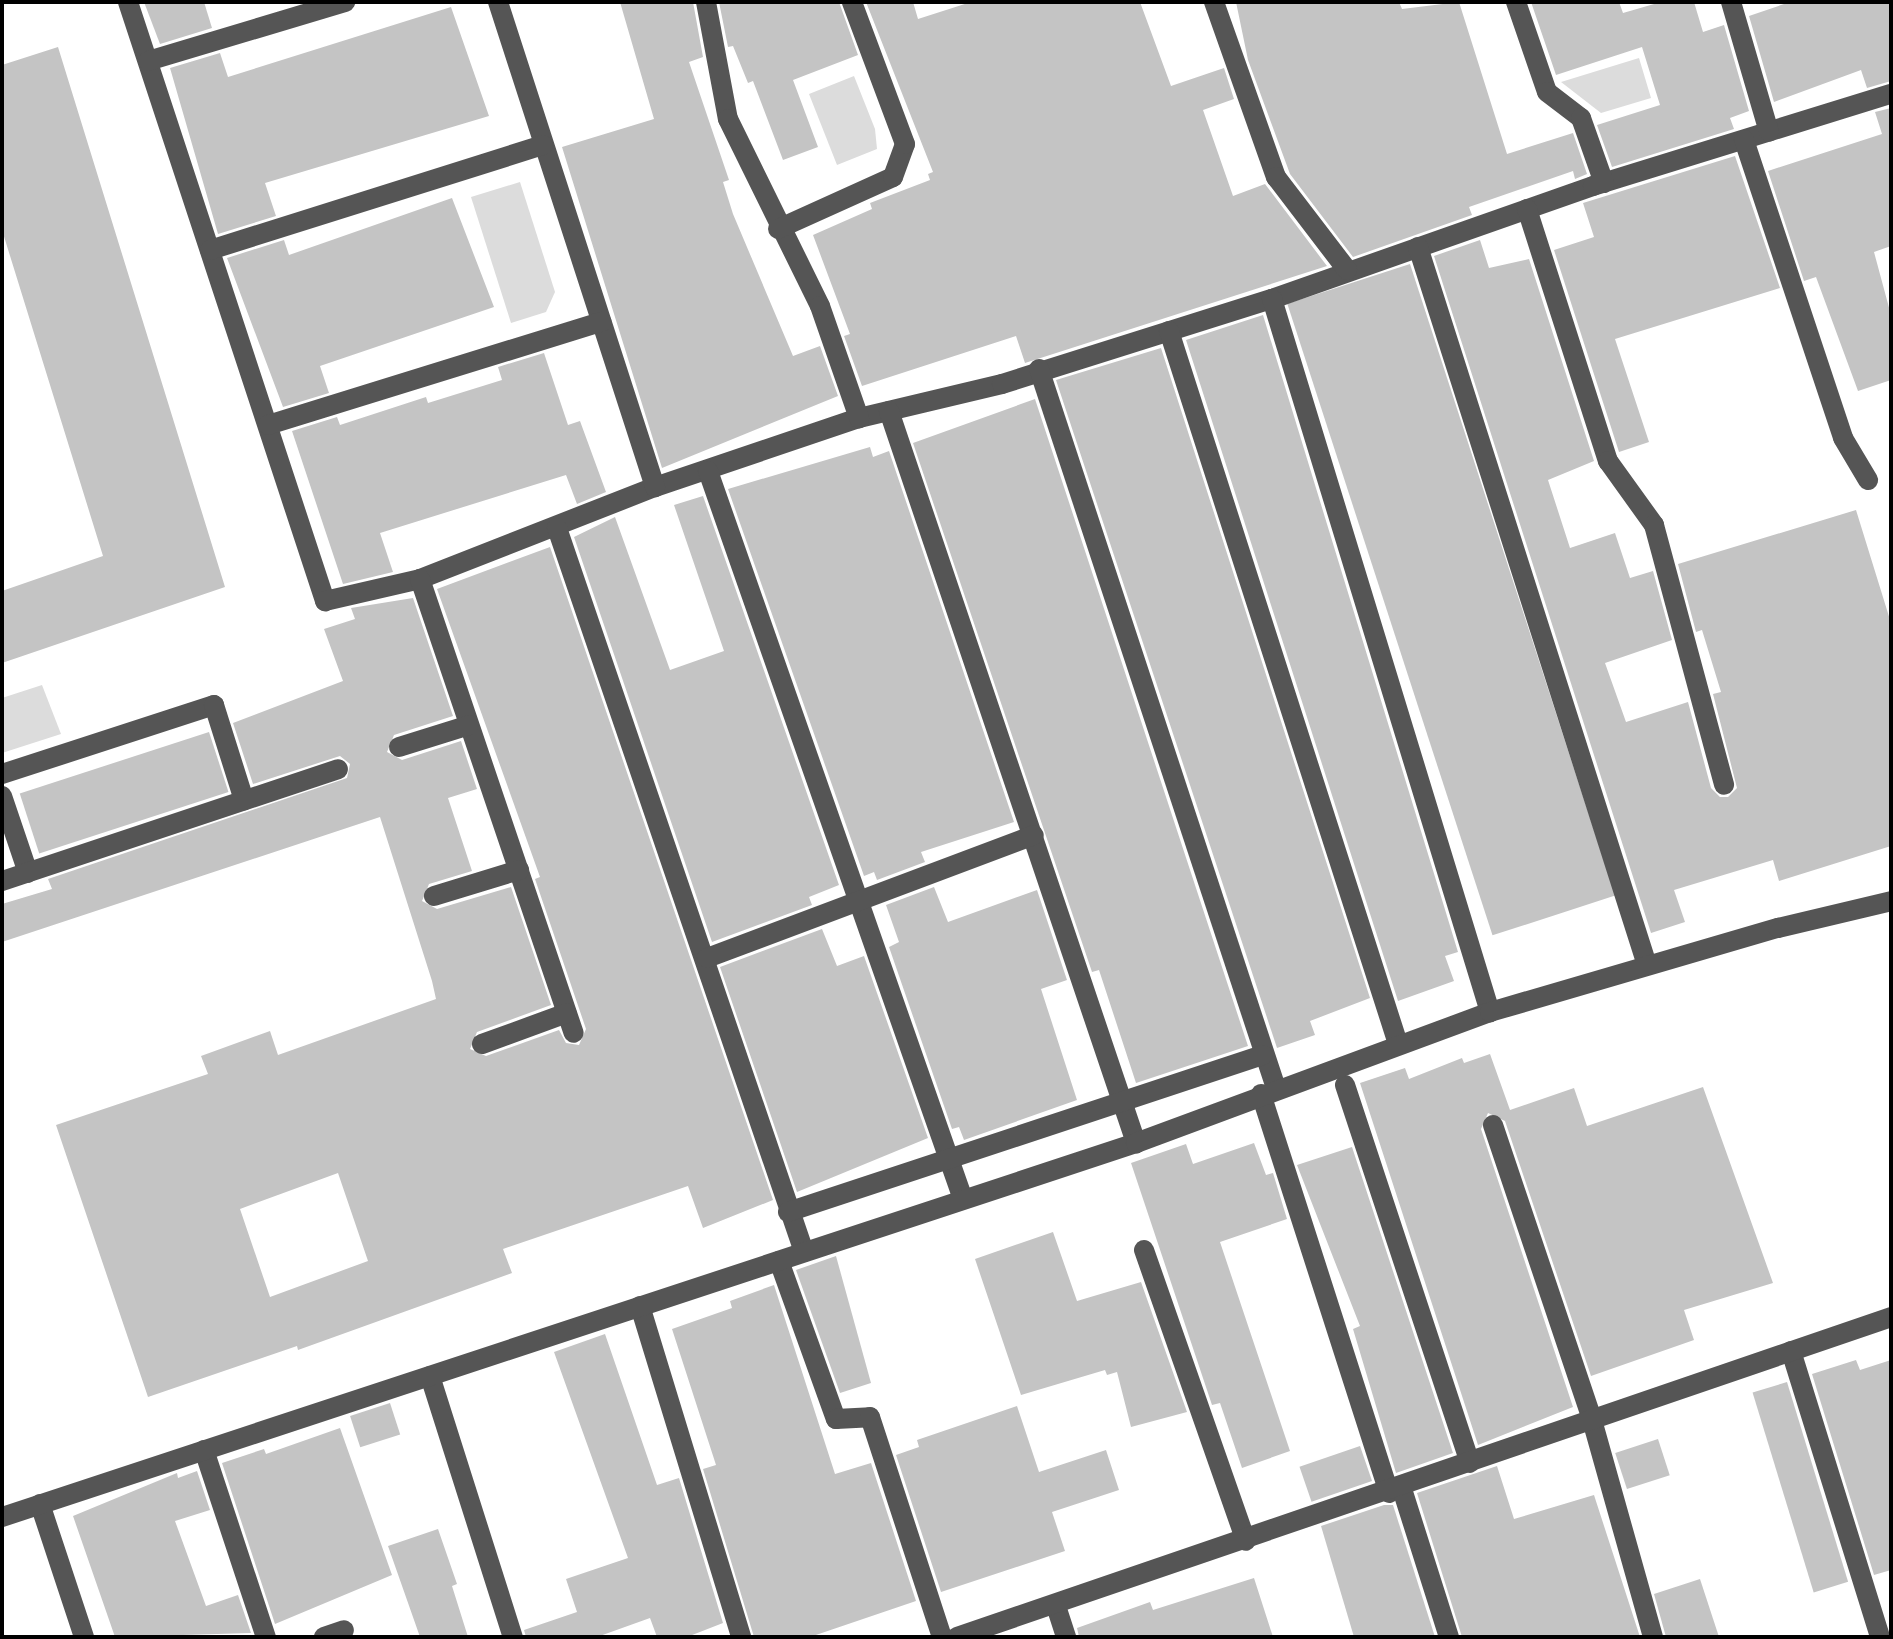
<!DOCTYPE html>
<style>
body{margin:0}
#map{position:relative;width:1893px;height:1639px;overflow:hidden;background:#fff;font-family:"Nunito Sans",sans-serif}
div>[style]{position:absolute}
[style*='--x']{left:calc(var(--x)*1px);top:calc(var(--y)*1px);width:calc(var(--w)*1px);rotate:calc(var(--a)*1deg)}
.green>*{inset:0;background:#dcdcdc}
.building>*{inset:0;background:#c4c4c4;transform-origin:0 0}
.minor>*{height:20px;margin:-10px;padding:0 10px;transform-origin:10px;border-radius:10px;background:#555}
span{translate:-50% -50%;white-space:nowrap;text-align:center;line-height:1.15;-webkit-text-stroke:6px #fff;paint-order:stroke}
.frame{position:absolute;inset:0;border:4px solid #000;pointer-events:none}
</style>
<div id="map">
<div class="green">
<i style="clip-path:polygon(1639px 58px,1651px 98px,1601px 113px,1561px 82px)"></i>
<i style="clip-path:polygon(854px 76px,875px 129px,877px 149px,837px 165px,809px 94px)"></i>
<i style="clip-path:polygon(520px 182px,555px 292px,546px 312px,511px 323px,471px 197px)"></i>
<i style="clip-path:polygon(42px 685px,61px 734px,2px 753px,2px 698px)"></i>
</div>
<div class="building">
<i style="clip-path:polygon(144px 2px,204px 2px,212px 28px,160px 44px)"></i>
<i style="clip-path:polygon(620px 2px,693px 2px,703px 57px,689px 62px,729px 180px,723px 182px,733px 214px,793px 356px,820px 346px,838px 396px,662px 468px,562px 147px,654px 119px)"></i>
<i style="clip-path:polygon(719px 2px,839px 2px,858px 55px,793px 80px,818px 147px,783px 160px,753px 81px,748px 83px,733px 46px,728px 47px)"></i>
<i style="clip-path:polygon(866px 2px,913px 2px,918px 19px,971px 2px,1140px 2px,1171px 86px,1224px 68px,1234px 99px,1203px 110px,1233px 196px,1265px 184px,1327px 266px,1025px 363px,1016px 336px,862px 386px,844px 336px,850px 334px,813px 235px,872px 209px,870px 203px,930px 180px,928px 174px,933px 172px)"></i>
<i style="clip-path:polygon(1236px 2px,1399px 2px,1402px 9px,1459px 2px,1507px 154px,1573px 133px,1587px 174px,1575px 179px,1573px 171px,1469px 207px,1472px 215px,1353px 257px,1290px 174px,1248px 60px)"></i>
<i style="clip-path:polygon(1531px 2px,1619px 2px,1623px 13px,1661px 2px,1694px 2px,1703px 32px,1724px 25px,1749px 111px,1730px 118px,1734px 129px,1612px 167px,1597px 125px,1660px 105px,1642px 47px,1556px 75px)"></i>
<i style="clip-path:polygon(1790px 2px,1891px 2px,1891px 81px,1867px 88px,1861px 70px,1774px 102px,1749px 16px)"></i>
<i style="clip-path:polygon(451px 7px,489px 116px,265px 183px,276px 216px,218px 234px,170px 68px,220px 53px,228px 77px)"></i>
<i style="clip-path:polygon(58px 47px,225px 587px,2px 663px,2px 591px,103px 556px,2px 230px,2px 65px)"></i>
<i style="clip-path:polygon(1891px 108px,1891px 246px,1874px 252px,1891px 315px,1891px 380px,1858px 391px,1816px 277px,1804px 281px,1768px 171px,1882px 134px,1875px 112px)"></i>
<i style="clip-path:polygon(1735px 156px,1780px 288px,1615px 339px,1649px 442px,1619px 452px,1554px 250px,1594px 237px,1583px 203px)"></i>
<i style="clip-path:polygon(452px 198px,494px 307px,320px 366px,329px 393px,283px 407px,227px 258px,284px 240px,289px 255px)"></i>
<i style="clip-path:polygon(1480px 240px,1489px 268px,1529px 259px,1594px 461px,1548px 480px,1570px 548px,1615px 533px,1630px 578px,1653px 571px,1672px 640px,1605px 663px,1626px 722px,1688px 702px,1711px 788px,1720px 797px,1728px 797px,1737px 788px,1713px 694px,1721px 692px,1702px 630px,1696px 632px,1678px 564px,1856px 510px,1891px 623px,1891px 846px,1779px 881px,1773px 860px,1674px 890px,1685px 922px,1651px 933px,1434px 256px)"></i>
<i style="left:1410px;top:264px;width:664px;height:129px;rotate:72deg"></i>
<i style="clip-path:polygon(1263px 315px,1458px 952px,1445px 956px,1454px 981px,1398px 1001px,1186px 340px)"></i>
<i style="clip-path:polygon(1161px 348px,1370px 998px,1310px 1021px,1315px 1035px,1277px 1048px,1056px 380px)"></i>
<i style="clip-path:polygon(544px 353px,568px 425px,580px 421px,606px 492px,577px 504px,566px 475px,380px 533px,393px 572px,343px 584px,292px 431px,337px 417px,340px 425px,426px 397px,428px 403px,502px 380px,498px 367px)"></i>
<i style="clip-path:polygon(1035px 399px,1248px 1046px,1136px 1083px,1099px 970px,1092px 972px,913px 443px)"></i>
<i style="clip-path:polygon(870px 447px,873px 457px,889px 451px,1014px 822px,921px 852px,925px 862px,877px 880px,874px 872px,864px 876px,728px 489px)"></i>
<i style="clip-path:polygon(703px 496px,839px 885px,809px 897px,812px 905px,712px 942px,574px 537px,615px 517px,670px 670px,724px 651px,674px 505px)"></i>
<i style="clip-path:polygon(evenodd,550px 547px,773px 1200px,703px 1228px,688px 1186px,503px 1249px,512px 1273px,298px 1350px,297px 1346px,148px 1397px,56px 1125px,208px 1074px,201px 1056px,270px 1031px,278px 1055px,436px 999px,432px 981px,380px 817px,2px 942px,2px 904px,52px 889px,48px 879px,347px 778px,350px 764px,340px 756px,253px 784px,233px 723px,343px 681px,324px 629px,355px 619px,351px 608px,413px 598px,453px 716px,394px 735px,387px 752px,402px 760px,461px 741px,477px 789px,448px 798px,472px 871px,429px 884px,422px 901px,437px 909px,511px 887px,551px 1005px,477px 1032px,470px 1049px,486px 1056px,559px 1030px,566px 1043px,579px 1045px,586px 1029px,535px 879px,540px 877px,437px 589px,550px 547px,338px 1173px,368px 1261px,270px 1297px,240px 1209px,338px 1173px)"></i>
<i style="left:209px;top:732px;width:63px;height:199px;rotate:72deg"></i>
<i style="clip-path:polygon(934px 887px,948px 922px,1037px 890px,1067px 980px,1041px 989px,1077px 1100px,964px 1140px,959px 1127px,952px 1129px,889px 947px,899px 942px,886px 905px)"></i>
<i style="clip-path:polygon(822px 929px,837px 966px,864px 956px,928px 1138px,797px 1192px,720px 967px)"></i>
<i style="clip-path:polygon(1490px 1054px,1510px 1110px,1574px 1088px,1587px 1126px,1703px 1087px,1773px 1283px,1684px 1310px,1694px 1340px,1591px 1376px,1505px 1121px,1488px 1113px,1481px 1129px,1573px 1407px,1478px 1445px,1360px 1083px,1405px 1068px,1409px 1079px,1462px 1058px,1464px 1063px)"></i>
<i style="clip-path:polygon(1254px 1143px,1266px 1175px,1273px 1173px,1287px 1219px,1220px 1242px,1290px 1451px,1242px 1468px,1220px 1403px,1212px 1405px,1131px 1163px,1186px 1144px,1193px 1164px)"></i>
<i style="clip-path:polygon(1352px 1147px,1453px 1453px,1396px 1473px,1353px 1329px,1360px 1326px,1297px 1165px)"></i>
<i style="clip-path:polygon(1053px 1232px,1077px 1301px,1141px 1282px,1187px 1412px,1131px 1427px,1117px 1372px,1107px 1375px,1105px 1370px,1021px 1395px,975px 1259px)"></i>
<i style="clip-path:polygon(836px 1256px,871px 1383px,840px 1393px,796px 1270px)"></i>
<i style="clip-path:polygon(774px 1285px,835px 1474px,871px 1463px,916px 1601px,810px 1637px,754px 1637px,703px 1469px,716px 1465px,672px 1329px,732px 1308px,730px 1301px)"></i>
<i style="clip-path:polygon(605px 1334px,657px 1485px,679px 1478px,723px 1623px,687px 1637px,657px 1637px,650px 1618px,597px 1637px,526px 1637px,524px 1630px,577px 1612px,566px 1579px,628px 1558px,554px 1352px)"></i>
<i style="clip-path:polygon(1856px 1360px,1860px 1370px,1891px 1360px,1891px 1570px,1874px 1575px,1812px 1374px)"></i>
<i style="left:1787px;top:1382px;width:209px;height:36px;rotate:73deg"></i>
<i style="left:390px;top:1403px;width:33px;height:42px;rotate:72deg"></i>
<i style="clip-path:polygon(1017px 1406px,1039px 1472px,1106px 1450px,1119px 1490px,1052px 1512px,1065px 1551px,941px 1592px,896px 1455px,919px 1447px,917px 1440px)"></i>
<i style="clip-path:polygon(340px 1428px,392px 1575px,275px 1624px,222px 1463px,264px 1449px,266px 1454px)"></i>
<i style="left:1658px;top:1439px;width:38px;height:45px;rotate:72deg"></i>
<i style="left:1360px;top:1446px;width:37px;height:64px;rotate:71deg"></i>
<i style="clip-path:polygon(1497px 1466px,1514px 1519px,1594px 1495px,1640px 1637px,1462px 1637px,1417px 1493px)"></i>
<i style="clip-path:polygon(197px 1471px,210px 1510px,175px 1521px,206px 1606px,238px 1595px,251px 1633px,115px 1637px,73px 1516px,177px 1473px,178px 1478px)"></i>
<i style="clip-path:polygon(1384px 1505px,1393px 1505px,1435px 1637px,1354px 1637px,1321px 1526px)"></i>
<i style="clip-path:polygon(438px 1529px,457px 1584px,452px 1586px,468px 1637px,420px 1637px,388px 1546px)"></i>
<i style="clip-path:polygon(1254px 1578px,1273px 1637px,1079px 1637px,1077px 1628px,1150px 1602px,1153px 1610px)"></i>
<i style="clip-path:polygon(1700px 1579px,1719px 1637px,1666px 1637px,1654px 1594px)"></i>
</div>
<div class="minor">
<i style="--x:128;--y:2;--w:631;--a:71.79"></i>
<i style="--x:325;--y:601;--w:98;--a:-13"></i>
<i style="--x:420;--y:579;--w:252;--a:-21.4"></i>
<i style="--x:655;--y:487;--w:215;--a:-18.7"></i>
<i style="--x:859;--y:418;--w:147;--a:-13.4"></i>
<i style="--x:1002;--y:384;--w:283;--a:-17.5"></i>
<i style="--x:1272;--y:299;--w:340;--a:-19.4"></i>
<i style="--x:1593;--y:186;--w:312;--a:-17.2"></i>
<i style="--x:498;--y:2;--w:510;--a:72.06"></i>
<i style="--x:706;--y:2;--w:119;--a:79.4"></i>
<i style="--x:728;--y:119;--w:208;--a:63.8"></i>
<i style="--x:820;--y:306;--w:119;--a:70.8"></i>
<i style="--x:1214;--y:2;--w:186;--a:70.5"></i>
<i style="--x:1276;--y:177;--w:117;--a:52.6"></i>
<i style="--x:1516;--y:2;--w:95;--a:71"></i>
<i style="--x:1547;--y:92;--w:43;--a:37.4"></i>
<i style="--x:1581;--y:118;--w:69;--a:70.5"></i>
<i style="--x:1731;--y:2;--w:135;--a:73.7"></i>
<i style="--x:148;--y:61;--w:206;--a:-16.7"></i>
<i style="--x:1744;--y:140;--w:314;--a:71.6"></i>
<i style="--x:1843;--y:438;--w:49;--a:59.2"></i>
<i style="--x:1527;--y:209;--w:265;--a:72.2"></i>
<i style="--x:1608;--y:461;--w:79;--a:54.3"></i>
<i style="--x:1654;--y:525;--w:269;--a:74.9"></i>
<i style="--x:778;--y:229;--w:126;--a:-24.3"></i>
<i style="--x:893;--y:177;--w:35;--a:-70"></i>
<i style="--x:905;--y:144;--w:152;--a:-110.5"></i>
<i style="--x:1418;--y:247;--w:754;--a:72.31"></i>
<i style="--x:210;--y:250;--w:349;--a:-17.5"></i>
<i style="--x:1272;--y:299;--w:746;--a:73"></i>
<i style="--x:1169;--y:331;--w:749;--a:72.19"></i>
<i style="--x:1039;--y:369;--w:757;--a:71.76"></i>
<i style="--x:889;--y:411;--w:773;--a:71.35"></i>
<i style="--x:268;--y:425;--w:349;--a:-17.2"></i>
<i style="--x:708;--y:471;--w:771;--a:70.7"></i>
<i style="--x:557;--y:528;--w:765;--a:71.16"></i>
<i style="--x:420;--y:579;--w:479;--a:71.3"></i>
<i style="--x:399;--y:747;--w:73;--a:-17.4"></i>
<i style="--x:2;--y:774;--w:223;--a:-18"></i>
<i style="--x:214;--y:705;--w:100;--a:72.5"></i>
<i style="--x:2;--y:796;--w:81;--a:71.3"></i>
<i style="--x:2;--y:881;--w:354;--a:-18.4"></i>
<i style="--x:434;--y:896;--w:89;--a:-17"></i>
<i style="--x:707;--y:958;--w:349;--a:-20.6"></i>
<i style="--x:482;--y:1044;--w:90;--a:-20"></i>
<i style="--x:1345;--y:1085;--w:398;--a:71.7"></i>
<i style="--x:1261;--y:1094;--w:419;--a:72.2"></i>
<i style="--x:1493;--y:1125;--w:311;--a:71.4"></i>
<i style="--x:1592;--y:1420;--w:225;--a:74.3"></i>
<i style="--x:788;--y:1212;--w:500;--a:-18.29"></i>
<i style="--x:1144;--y:1250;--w:308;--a:70.7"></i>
<i style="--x:779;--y:1261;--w:168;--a:70.2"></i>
<i style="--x:836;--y:1419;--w:34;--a:-3"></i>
<i style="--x:870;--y:1417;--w:231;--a:71.9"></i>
<i style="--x:640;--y:1306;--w:346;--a:73"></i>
<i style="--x:1791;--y:1351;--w:300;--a:72.7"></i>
<i style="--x:430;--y:1376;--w:274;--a:72.4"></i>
<i style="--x:204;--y:1450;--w:197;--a:71.7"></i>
<i style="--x:1402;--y:1489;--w:155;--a:72.4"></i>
<i style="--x:40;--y:1504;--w:140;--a:71.7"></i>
<i style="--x:2;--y:1517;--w:1194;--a:-18.25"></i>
<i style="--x:1136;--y:1143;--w:377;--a:-20.3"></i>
<i style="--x:1490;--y:1012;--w:300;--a:-16.3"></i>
<i style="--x:1778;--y:928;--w:116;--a:-13.4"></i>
<i style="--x:1056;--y:1606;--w:33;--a:72"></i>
<i style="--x:324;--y:1637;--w:21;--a:-19"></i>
<i style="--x:957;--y:1637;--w:987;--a:-18.91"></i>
</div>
<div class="frame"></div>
</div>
